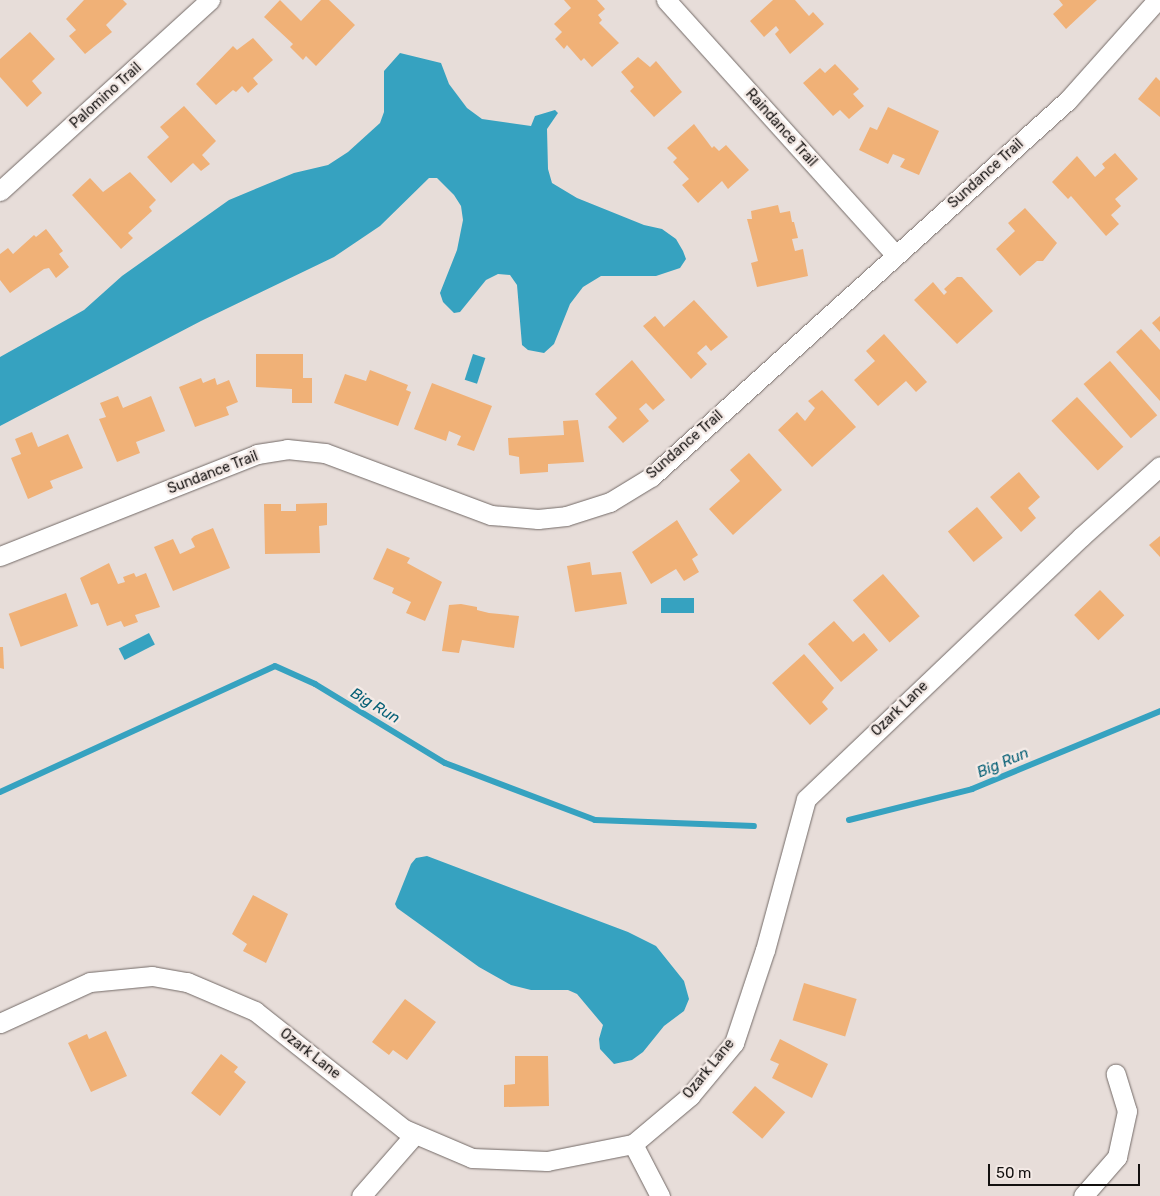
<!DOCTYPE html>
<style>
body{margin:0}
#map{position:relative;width:1160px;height:1196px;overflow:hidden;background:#e7ddd9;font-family:Rubik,sans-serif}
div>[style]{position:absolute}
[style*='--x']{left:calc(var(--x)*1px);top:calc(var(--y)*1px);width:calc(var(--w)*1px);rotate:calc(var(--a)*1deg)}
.water>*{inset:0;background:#36a2c0;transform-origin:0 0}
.stream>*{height:6px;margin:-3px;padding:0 3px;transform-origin:3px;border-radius:3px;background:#36a2c0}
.building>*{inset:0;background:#f0b177;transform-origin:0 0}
.roads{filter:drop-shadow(0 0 1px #736a67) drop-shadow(0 0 1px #736a67)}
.minor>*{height:19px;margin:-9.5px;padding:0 9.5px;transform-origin:9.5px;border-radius:9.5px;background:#fff}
span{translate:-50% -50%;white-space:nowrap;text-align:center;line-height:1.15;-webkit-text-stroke:5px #f4eae6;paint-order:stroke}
.street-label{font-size:14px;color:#13100f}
.water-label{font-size:15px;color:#076076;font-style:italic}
.scale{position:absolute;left:988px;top:1164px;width:152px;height:22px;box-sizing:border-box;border:2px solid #13100f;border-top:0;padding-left:6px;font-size:15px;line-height:18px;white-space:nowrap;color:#13100f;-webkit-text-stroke:4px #f4eae6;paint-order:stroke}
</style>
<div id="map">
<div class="water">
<i style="clip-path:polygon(400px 53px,441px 63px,449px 84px,467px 108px,482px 119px,531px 126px,535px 116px,555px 110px,558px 113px,547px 129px,548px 169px,552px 183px,577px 198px,644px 225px,662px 229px,676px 239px,683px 251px,686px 259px,680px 268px,656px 276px,601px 276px,583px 287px,570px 304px,554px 344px,544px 353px,528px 350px,522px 345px,517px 285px,510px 275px,498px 274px,486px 280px,460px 312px,454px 313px,443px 302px,440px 293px,457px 250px,463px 220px,461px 206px,454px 195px,437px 178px,429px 178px,380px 226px,334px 257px,201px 321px,0 426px,0 357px,84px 310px,122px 276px,229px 200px,294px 173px,328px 165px,348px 152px,380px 123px,384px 112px,384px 71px)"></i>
<i style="left:473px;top:354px;width:13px;height:27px;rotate:18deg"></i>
<i style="left:694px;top:598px;width:15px;height:33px;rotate:90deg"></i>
<i style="left:149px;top:633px;width:13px;height:34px;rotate:63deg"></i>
<i style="clip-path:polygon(427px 856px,628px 932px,656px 946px,684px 981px,689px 999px,684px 1011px,664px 1026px,643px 1052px,632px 1060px,614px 1064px,600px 1049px,599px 1039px,603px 1025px,577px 994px,568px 990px,531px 990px,511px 985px,479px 967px,397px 908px,395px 904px,411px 864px,416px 858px)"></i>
</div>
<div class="stream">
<i style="--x:0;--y:792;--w:302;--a:-24.6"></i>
<i style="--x:275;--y:666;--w:44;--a:24.2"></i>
<i style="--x:315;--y:684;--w:152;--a:31.3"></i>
<i style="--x:445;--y:763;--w:160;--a:20.8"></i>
<i style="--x:595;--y:820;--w:159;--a:2.2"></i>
<i style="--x:849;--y:820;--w:127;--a:-14.1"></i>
<i style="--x:972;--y:789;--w:204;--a:-22.5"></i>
</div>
<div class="building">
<i style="clip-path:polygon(84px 0,123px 0,127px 4px,106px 25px,112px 32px,85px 54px,69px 36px,76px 30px,66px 19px)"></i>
<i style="clip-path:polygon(280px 0,301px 21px,321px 0,329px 0,355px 25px,316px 66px,306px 56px,303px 60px,290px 47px,293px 44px,264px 17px)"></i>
<i style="clip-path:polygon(564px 0,597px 0,605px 9px,598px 15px,602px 20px,599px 23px,619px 43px,592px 67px,584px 58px,581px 61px,567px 45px,564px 49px,555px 39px,562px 32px,554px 24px,571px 8px)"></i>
<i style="clip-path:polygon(773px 0,795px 0,809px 16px,813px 12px,824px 24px,790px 54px,775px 34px,779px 30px,776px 26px,764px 37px,750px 21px)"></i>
<i style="clip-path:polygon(1059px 0,1097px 0,1066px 29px,1053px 14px,1063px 5px)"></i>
<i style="clip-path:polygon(30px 32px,55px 59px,32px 81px,42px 93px,27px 107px,0 77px,0 59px)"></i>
<i style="clip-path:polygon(253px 38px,273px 60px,253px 78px,258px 84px,248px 93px,242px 86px,236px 92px,233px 90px,216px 105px,196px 84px,233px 46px,237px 50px)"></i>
<i style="clip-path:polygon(638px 57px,650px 67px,656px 61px,682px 92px,654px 117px,630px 91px,634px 87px,621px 72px)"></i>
<i style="clip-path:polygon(835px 64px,859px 89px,853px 94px,864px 106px,849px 119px,840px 110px,833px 116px,803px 83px,820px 68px,825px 73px)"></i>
<i style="clip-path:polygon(1156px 77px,1160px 81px,1160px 117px,1138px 99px)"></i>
<i style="clip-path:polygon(184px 106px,216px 141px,202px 155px,210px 164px,201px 171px,193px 163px,171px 183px,147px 157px,169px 137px,160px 127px)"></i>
<i style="clip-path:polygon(888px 107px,939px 131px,919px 175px,900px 167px,905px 159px,893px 154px,888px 164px,859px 150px,870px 127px,877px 130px)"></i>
<i style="clip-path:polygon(694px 124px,712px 148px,714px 146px,719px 151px,726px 145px,749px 170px,728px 189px,722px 181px,698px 203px,682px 185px,689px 179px,673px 162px,677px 158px,667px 148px)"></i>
<i style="clip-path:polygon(1115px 153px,1138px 179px,1115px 199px,1121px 206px,1111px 215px,1119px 224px,1106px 236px,1071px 196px,1068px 199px,1052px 182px,1077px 156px,1095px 177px,1105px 168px,1102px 164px)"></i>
<i style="clip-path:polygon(130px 172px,156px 200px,149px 207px,152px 211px,128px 233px,133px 238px,121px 249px,72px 195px,90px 178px,103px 192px)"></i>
<i style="clip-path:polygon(778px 205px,780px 213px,790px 211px,792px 222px,794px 222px,798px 238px,792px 239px,795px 251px,803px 249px,808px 276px,757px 287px,751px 263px,758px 261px,747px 219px,752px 219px,751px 211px)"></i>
<i style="clip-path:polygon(1025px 208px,1057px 243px,1043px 261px,1037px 261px,1020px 276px,996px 249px,1015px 231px,1008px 223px)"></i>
<i style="clip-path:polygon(46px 229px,63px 251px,59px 254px,69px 267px,56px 278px,49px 268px,44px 269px,10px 293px,0 280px,0 254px,8px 248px,13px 254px,34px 235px,36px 237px)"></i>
<i style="clip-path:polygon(957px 277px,962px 277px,993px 311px,957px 344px,914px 300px,933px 282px,944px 295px,947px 292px,944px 289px)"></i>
<i style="clip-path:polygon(694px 300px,728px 337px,711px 351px,706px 345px,697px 353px,707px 364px,691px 379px,643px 326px,655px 316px,664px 327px)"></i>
<i style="clip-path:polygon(1160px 316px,1160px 332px,1152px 323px)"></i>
<i style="clip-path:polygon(1141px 329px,1160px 350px,1160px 401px,1116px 352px)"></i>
<i style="clip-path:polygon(884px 334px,927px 382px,916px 392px,906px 381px,878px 406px,854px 380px,875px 361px,866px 351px)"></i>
<i style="clip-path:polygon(256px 354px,303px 354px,303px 378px,312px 378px,312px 403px,292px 403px,292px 389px,256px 387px)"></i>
<i style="clip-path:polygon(632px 360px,665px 400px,653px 410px,646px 403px,639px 409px,649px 421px,623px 443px,608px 427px,617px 418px,595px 394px)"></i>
<i style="left:1110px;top:361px;width:72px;height:35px;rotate:49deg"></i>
<i style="clip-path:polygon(370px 370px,408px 385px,406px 390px,411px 392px,398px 426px,334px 403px,345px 374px,366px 381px)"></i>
<i style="clip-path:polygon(201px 378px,203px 383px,215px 378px,217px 385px,229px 380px,238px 402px,226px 407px,229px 415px,195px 427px,179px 387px)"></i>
<i style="clip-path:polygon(432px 383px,492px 406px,474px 451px,457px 445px,461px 436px,449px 431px,446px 441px,414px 429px)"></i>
<i style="clip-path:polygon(822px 390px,856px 427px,812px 467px,778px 430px,797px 412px,805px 421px,815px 408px,808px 401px)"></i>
<i style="clip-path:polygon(118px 396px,123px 408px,151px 396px,165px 431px,136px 442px,140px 453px,117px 462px,99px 419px,106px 417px,100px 403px)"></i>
<i style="left:1077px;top:397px;width:68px;height:35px;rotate:47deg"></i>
<i style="clip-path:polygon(578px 420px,584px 462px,548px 464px,548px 472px,520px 474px,519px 457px,509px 455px,508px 438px,564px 435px,563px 421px)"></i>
<i style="clip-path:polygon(32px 432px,38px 447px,68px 434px,83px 468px,50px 481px,53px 488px,28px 499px,11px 458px,21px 454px,15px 439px)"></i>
<i style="clip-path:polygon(749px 453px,782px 490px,733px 535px,709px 509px,740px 481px,730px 470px)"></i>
<i style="clip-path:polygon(1019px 472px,1040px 497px,1028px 508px,1036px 518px,1021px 532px,990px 497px)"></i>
<i style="clip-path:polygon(327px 503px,327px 525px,319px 526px,320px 553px,265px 554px,264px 504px,281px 504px,281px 511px,296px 511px,296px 504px)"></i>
<i style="left:977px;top:507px;width:40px;height:38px;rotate:50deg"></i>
<i style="clip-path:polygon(677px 520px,698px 555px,692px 559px,699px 572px,684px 581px,676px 569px,651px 584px,632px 552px)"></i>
<i style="clip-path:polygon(213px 528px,230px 568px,173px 591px,154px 547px,173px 539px,180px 554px,195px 547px,191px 539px,194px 536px)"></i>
<i style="clip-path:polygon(1160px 536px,1160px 557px,1149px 545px)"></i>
<i style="clip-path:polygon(387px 548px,410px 558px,407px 563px,442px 582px,425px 621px,406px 613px,411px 602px,392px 593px,394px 588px,373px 579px)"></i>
<i style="clip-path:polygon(590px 562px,592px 575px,621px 572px,627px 604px,575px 612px,567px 566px)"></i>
<i style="clip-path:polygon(109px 563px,118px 584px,125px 582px,123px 577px,134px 573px,136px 577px,146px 573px,160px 607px,135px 615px,138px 622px,124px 627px,121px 621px,107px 626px,98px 603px,91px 605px,80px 578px)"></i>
<i style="left:883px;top:574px;width:56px;height:40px;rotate:49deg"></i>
<i style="left:1100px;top:590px;width:35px;height:36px;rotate:46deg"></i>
<i style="left:66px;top:593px;width:35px;height:61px;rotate:70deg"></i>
<i style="clip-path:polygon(461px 604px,477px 607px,477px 610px,489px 613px,519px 616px,514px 648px,462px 640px,459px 653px,442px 651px,449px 605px)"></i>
<i style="clip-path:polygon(834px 621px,853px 642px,864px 633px,878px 650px,841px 682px,808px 644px)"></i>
<i style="clip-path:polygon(0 647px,3px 647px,4px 669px,0 668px)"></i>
<i style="clip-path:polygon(804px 654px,834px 688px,822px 702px,828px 709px,810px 725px,772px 683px)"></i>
<i style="clip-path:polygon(253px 895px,288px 914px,266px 963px,243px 951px,247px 944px,232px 934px)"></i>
<i style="left:804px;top:983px;width:55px;height:39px;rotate:17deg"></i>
<i style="clip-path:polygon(405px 999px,436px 1022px,407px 1060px,393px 1050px,389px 1055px,372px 1042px)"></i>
<i style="clip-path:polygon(106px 1031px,127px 1076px,91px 1092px,68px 1043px,87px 1034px,89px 1039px)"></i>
<i style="clip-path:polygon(780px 1039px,828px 1064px,812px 1098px,772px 1078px,779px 1064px,770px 1060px)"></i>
<i style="clip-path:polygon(221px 1054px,238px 1067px,234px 1072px,246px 1082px,220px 1116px,191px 1093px)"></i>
<i style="clip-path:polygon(515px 1056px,548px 1056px,549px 1106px,504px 1107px,504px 1085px,515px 1084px)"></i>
<i style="left:755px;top:1086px;width:40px;height:35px;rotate:41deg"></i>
</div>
<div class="roads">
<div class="minor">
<i style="--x:666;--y:0;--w:343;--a:48"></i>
<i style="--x:0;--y:191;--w:284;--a:-42.3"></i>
<i style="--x:0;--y:556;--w:277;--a:-21.6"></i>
<i style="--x:257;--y:454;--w:30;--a:-9"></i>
<i style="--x:287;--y:449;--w:38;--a:6"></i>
<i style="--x:325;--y:453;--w:177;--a:20.5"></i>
<i style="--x:491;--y:515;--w:47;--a:4.9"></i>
<i style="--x:538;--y:519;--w:28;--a:-6"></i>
<i style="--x:566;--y:516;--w:46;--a:-17.7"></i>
<i style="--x:610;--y:502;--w:48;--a:-31.4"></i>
<i style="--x:651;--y:477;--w:562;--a:-42.12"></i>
<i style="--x:1068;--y:100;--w:134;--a:-48.3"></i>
<i style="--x:0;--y:1023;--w:99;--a:-24.5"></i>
<i style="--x:90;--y:982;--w:62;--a:-5.5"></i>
<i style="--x:152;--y:976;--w:36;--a:10"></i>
<i style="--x:187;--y:982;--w:74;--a:23.1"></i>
<i style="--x:255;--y:1011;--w:190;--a:38.4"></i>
<i style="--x:404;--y:1129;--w:74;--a:23.1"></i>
<i style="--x:472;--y:1158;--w:75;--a:2.3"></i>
<i style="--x:547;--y:1161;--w:88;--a:-11.2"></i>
<i style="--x:633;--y:1144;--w:75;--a:-40.1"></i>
<i style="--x:690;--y:1096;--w:69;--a:-50.3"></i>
<i style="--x:734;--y:1043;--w:98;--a:-71.6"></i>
<i style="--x:765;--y:950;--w:156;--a:-74.8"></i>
<i style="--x:806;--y:799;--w:380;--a:-43.6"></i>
<i style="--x:1081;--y:537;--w:106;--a:-41.9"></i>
<i style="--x:633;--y:1144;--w:59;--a:62.6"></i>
<i style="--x:361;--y:1196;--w:82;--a:-48.9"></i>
<i style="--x:1083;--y:1196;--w:52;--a:-48.9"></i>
<i style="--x:1117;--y:1157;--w:47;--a:-77.7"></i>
<i style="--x:1127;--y:1111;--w:39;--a:-107"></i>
</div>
</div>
<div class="street-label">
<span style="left:106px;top:96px;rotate:-42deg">Palomino Trail</span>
<span style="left:781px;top:128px;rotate:48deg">Raindance Trail</span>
<span style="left:986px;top:174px;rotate:-42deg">Sundance Trail</span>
<span style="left:685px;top:445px;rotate:-41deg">Sundance Trail</span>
<span style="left:213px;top:473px;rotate:-21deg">Sundance Trail</span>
<span style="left:900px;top:709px;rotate:-44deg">Ozark Lane</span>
<span style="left:310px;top:1054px;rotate:38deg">Ozark Lane</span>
<span style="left:709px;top:1069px;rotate:-51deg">Ozark Lane</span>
</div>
<div class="water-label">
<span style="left:375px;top:706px;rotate:31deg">Big Run</span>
<span style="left:1003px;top:763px;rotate:-23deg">Big Run</span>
</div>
<div class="scale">50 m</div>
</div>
